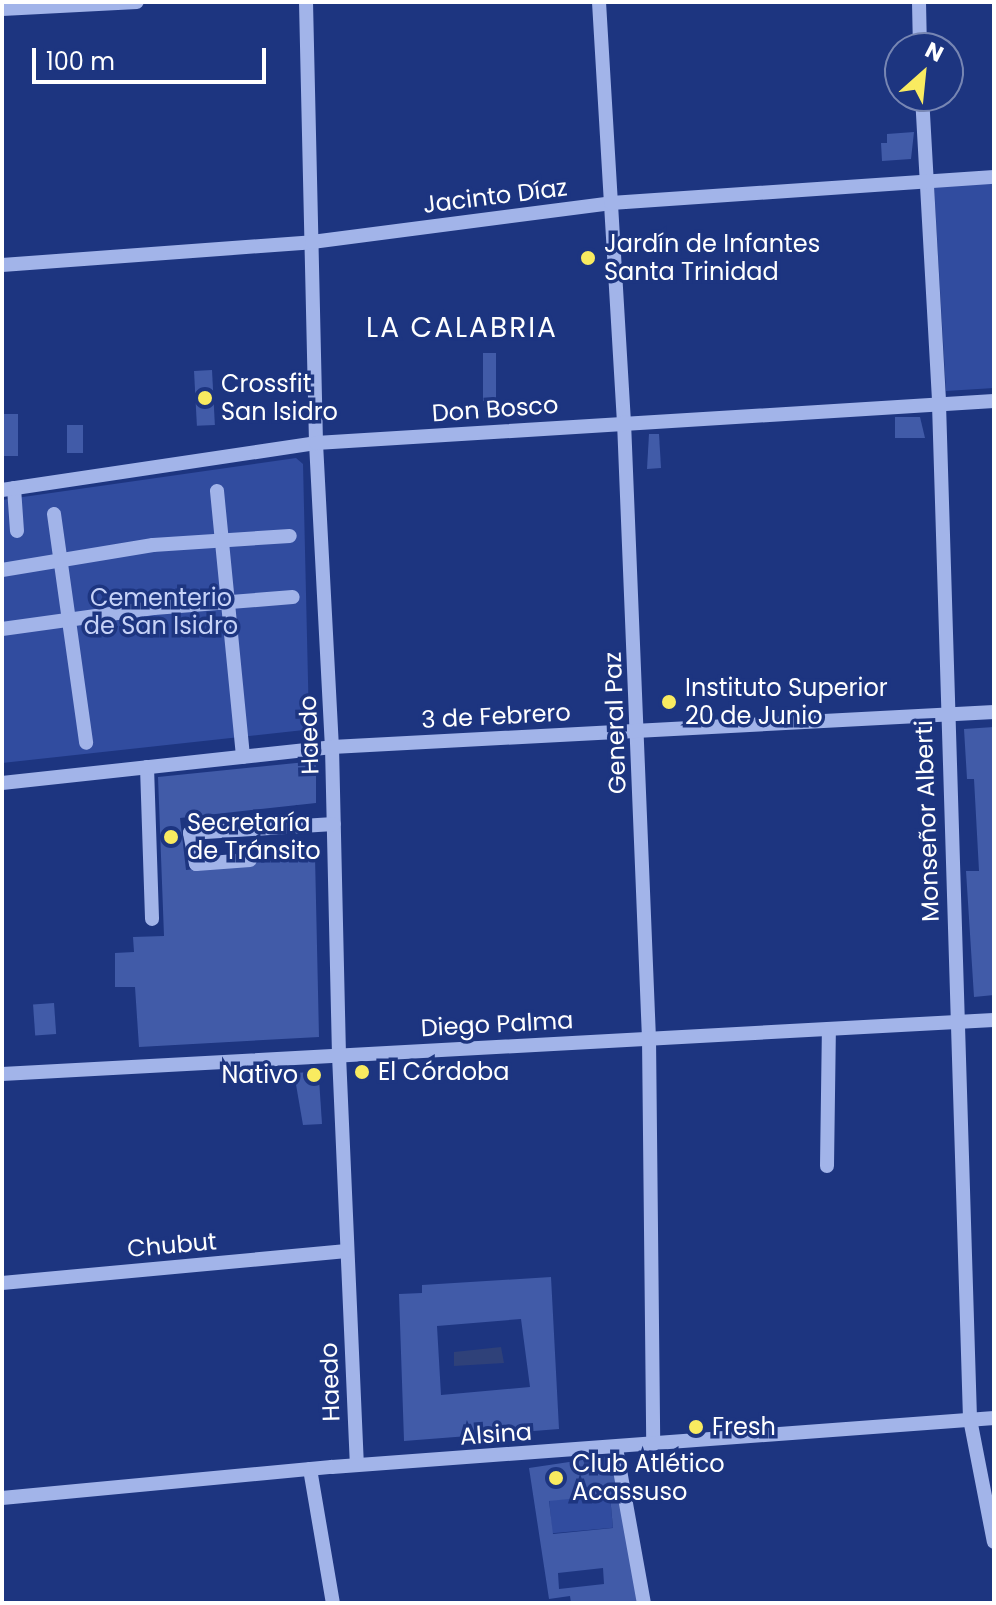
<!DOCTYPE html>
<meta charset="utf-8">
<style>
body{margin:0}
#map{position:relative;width:996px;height:1605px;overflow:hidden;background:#1d3580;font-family:Poppins,sans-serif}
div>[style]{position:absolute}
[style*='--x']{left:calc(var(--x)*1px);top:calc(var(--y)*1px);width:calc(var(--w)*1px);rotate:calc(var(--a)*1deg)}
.green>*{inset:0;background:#314c9f;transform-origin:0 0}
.water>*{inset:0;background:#2f4179}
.building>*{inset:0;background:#415ba8;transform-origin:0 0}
.minor>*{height:14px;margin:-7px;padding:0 7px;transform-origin:7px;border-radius:7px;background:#a2b4e9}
.dots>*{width:22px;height:22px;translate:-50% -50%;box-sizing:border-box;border:4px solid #1d3580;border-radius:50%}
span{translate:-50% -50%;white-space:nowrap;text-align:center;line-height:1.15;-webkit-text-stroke:7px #1d3580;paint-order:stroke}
.street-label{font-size:24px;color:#fff}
.poi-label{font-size:24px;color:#fff}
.left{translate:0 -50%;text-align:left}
.right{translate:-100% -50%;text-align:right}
.park-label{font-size:24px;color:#c6d2f7}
.quarter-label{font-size:28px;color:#fff;letter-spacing:2px}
.frame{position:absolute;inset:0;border:4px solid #fff;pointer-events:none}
.north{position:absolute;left:884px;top:32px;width:80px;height:80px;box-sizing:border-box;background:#1d3580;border:2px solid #7786b3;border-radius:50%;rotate:27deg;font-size:22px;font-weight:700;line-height:32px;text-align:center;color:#fff}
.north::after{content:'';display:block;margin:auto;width:28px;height:36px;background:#f9eb60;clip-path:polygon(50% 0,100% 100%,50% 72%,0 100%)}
.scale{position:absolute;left:32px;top:48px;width:234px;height:36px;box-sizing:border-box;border:4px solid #fff;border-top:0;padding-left:10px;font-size:24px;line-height:28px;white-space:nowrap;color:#fff;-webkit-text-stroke:6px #1d3580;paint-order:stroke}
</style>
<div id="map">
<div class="green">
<i style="clip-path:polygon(994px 183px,994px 388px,946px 391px,934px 186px)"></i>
<i style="clip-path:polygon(296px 458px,303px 464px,309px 724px,304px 730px,2px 763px,2px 500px)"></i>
<i style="left:610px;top:1495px;width:33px;height:61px;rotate:85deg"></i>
</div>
<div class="water">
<i style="clip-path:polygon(501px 1347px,504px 1363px,454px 1366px,454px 1352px)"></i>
</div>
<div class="building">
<i style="clip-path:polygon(914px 132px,911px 159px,882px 161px,881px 143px,887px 143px,887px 134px)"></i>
<i style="left:483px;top:353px;width:13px;height:48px"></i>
<i style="left:212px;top:370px;width:55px;height:18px;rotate:87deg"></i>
<i style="left:2px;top:414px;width:16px;height:42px"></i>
<i style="clip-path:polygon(895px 417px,920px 417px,925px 438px,895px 438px)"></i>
<i style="left:67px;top:425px;width:16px;height:28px"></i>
<i style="clip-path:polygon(649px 434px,659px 434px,661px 468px,647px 469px)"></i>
<i style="clip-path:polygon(994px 727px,994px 995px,974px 997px,966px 871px,979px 871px,974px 779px,967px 779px,964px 729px)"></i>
<i style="clip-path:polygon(316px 761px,316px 803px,180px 818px,186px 870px,315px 856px,319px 1037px,139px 1047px,135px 987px,115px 987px,115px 953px,134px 952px,133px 937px,164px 936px,158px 777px)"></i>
<i style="left:54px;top:1003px;width:31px;height:21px;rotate:86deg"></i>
<i style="clip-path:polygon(313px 1072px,319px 1079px,322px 1124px,303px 1125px,294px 1073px)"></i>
<i style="clip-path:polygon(evenodd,551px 1277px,559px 1429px,404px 1441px,399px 1294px,422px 1293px,422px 1285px,551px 1277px,521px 1319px,530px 1387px,441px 1395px,437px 1326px,521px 1319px)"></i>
<i style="clip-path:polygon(evenodd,616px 1455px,638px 1603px,571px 1603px,570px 1596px,549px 1599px,529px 1468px,616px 1455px,610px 1495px,613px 1528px,553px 1534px,549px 1501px,610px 1495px,616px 1455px,603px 1568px,604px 1584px,559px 1589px,558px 1573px,603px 1568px)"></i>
</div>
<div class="minor">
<i style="--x:306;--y:2;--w:441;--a:88.7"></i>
<i style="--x:316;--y:443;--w:304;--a:87"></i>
<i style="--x:332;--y:747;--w:308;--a:88.7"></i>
<i style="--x:339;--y:1055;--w:410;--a:87.5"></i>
<i style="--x:599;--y:2;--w:421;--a:86.6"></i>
<i style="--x:624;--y:422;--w:617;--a:87.68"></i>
<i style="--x:649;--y:1038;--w:406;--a:89.4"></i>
<i style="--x:919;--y:2;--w:46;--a:88.8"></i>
<i style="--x:2;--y:9;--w:135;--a:-3"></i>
<i style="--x:922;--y:96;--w:308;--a:86.8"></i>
<i style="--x:939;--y:404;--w:1015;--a:88.25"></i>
<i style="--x:970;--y:1419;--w:125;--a:79"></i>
<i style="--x:2;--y:265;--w:311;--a:-4.2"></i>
<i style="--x:312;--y:242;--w:302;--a:-7.4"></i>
<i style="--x:611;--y:203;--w:384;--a:-3.9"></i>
<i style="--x:14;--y:488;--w:43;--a:86"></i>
<i style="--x:2;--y:490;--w:317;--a:-8.5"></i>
<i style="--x:316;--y:443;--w:679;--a:-3.54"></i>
<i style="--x:217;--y:491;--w:267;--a:84.4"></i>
<i style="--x:54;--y:514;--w:231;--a:82"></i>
<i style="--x:2;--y:570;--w:153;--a:-9.4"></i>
<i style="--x:153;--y:545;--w:137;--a:-3.8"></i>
<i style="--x:2;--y:629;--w:153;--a:-7.9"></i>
<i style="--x:154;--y:608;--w:139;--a:-4.5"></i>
<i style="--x:147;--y:767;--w:152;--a:88.1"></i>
<i style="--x:2;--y:783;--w:332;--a:-6.2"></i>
<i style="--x:332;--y:747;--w:663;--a:-3.03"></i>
<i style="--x:250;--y:860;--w:54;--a:175.8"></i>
<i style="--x:196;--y:864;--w:32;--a:-101"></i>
<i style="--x:190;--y:833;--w:144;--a:-3.6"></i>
<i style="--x:2;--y:1074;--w:993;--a:-3.12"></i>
<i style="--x:827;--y:1166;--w:137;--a:-89.2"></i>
<i style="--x:2;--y:1283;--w:346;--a:-5.3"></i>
<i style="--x:616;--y:1448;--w:158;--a:79.8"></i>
<i style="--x:310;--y:1469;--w:136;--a:80.3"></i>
<i style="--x:2;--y:1498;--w:331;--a:-5.4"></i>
<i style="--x:332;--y:1467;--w:664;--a:-4.23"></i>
</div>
<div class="dots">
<i style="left:588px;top:258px;background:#f9eb60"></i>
<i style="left:205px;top:398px;background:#f9eb60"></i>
<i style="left:669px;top:702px;background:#f9eb60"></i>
<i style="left:171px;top:837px;background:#f9eb60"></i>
<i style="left:362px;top:1072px;background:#f9eb60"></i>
<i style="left:314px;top:1075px;background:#f9eb60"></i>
<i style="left:696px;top:1427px;background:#f9eb60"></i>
<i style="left:556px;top:1478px;background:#f9eb60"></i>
</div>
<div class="street-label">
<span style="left:495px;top:196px;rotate:-7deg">Jacinto Díaz</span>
<span style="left:495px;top:409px;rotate:-4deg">Don Bosco</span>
<span style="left:496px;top:716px;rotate:-3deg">3 de Febrero</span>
<span style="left:615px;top:723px;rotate:-92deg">General Paz</span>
<span style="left:309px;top:735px;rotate:-92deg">Haedo</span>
<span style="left:927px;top:821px;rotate:-92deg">Monseñor Alberti</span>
<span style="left:497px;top:1024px;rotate:-3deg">Diego Palma</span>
<span style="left:172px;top:1245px;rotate:-5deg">Chubut</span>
<span style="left:330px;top:1382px;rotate:-92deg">Haedo</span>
<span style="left:496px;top:1434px;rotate:-4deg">Alsina</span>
</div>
<div class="poi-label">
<span class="left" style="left:604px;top:258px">Jardín de Infantes<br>Santa Trinidad</span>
<span class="left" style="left:221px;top:398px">Crossfit<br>San Isidro</span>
<span class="left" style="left:685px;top:702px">Instituto Superior<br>20 de Junio</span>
<span class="left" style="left:187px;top:837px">Secretaría<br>de Tránsito</span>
<span class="left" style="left:378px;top:1072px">El Córdoba</span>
<span class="right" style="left:298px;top:1075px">Nativo</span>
<span class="left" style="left:712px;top:1427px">Fresh</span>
<span class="left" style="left:572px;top:1478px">Club Atlético<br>Acassuso</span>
</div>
<div class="park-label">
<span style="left:161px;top:612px">Cementerio<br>de San Isidro</span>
</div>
<div class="quarter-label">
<span style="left:462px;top:328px">LA CALABRIA</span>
</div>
<div class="frame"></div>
<div class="north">N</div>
<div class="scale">100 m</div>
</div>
